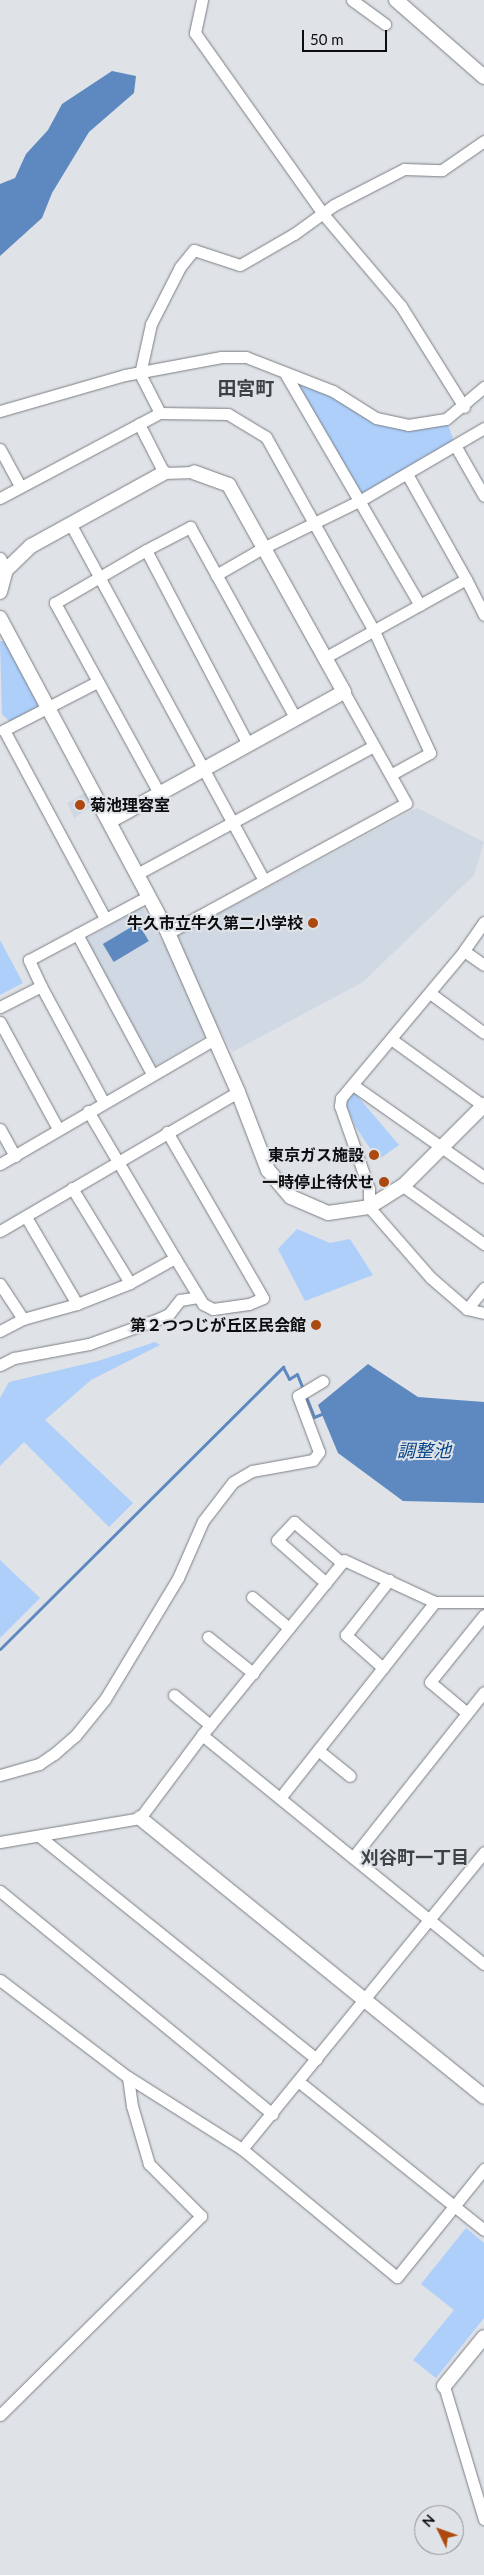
<!DOCTYPE html>
<meta charset="utf-8">
<style>
body{margin:0}
#map{position:relative;width:484px;height:2575px;overflow:hidden;background:#dfe2e7;font-family:Lato,"Noto Sans JP",sans-serif}
div>[style]{position:absolute}
[style*='--x']{left:calc(var(--x)*1px);top:calc(var(--y)*1px);width:calc(var(--w)*1px);rotate:calc(var(--a)*1deg)}
.built>*{inset:0;background:#d0d8e3}
.green>*{inset:0;background:#adcffa}
.water>*{inset:0;background:#5d88c0;transform-origin:0 0}
.stream>*{height:3px;margin:-1.5px;padding:0 1.5px;transform-origin:1.5px;border-radius:1.5px;background:#5d88c0}
.roads{filter:drop-shadow(0 0 1px #7b7e82) drop-shadow(0 0 1px #7b7e82)}
.minor>*{height:11px;margin:-5.5px;padding:0 5.5px;transform-origin:5.5px;border-radius:5.5px;background:#fff}
.tertiary>*{height:14px;margin:-7px;padding:0 7px;transform-origin:7px;border-radius:7px;background:#fff}
.dots>*{width:14px;height:14px;translate:-50% -50%;box-sizing:border-box;border:2px solid #dfe2e7;border-radius:50%}
span{translate:-50% -50%;white-space:nowrap;text-align:center;line-height:1.15;-webkit-text-stroke:4px #dfe2e7;paint-order:stroke}
.poi-label{font-size:16px;color:#0c0d0f;font-weight:700}
.left{translate:0 -50%;text-align:left}
.right{translate:-100% -50%;text-align:right}
.water-label{font-size:18px;color:#054589;font-style:italic}
.neighbourhood-label{font-size:18px;color:#3e4145;font-weight:700}
.quarter-label{font-size:19px;color:#3e4145;font-weight:700}
.north{position:absolute;left:414px;top:2505px;width:50px;height:50px;box-sizing:border-box;background:#dfe2e7;border:1px solid #8b8d91;border-radius:50%;rotate:312deg;font-size:14px;font-weight:700;line-height:20px;text-align:center;color:#0c0d0f}
.north::after{content:'';display:block;margin:auto;width:18px;height:22px;background:#ac490e;clip-path:polygon(50% 0,100% 100%,50% 72%,0 100%)}
.scale{position:absolute;left:302px;top:30px;width:85px;height:22px;box-sizing:border-box;border:2px solid #0c0d0f;border-top:0;padding-left:6px;font-size:15px;line-height:18px;white-space:nowrap;color:#0c0d0f;-webkit-text-stroke:4px #dfe2e7;paint-order:stroke}
</style>
<div id="map">
<div class="built">
<i style="clip-path:polygon(85px 793px,91px 807px,74px 818px,67px 803px)"></i>
<i style="clip-path:polygon(417px 808px,484px 842px,474px 875px,363px 982px,232px 1052px,219px 1028px,155px 1066px,86px 939px,142px 907px,163px 943px)"></i>
</div>
<div class="green">
<i style="clip-path:polygon(286px 375px,333px 391px,376px 418px,408px 425px,446px 419px,456px 447px,361px 500px)"></i>
<i style="clip-path:polygon(0 641px,6px 641px,38px 701px,38px 709px,11px 723px,2px 714px)"></i>
<i style="clip-path:polygon(0 940px,23px 983px,0 995px)"></i>
<i style="clip-path:polygon(353px 1091px,399px 1145px,378px 1160px,355px 1126px,345px 1102px)"></i>
<i style="clip-path:polygon(297px 1229px,330px 1243px,350px 1239px,373px 1275px,305px 1301px,278px 1249px)"></i>
<i style="clip-path:polygon(155px 1342px,160px 1345px,91px 1380px,45px 1420px,133px 1503px,109px 1527px,24px 1442px,0 1466px,0 1398px,9px 1382px,98px 1361px)"></i>
<i style="clip-path:polygon(0 1560px,40px 1598px,0 1638px)"></i>
<i style="clip-path:polygon(466px 2228px,484px 2243px,484px 2318px,436px 2378px,413px 2360px,454px 2310px,421px 2284px)"></i>
</div>
<div class="water">
<i style="clip-path:polygon(112px 71px,136px 76px,134px 93px,89px 132px,52px 193px,42px 218px,0 256px,0 184px,15px 178px,26px 154px,48px 130px,62px 104px)"></i>
<i style="left:138px;top:923px;width:21px;height:41px;rotate:59deg"></i>
<i style="clip-path:polygon(368px 1364px,418px 1397px,484px 1402px,484px 1503px,403px 1501px,338px 1453px,318px 1405px)"></i>
</div>
<div class="stream">
<i style="--x:0;--y:1649;--w:400;--a:-44.9"></i>
<i style="--x:283;--y:1367;--w:13;--a:63"></i>
<i style="--x:289;--y:1379;--w:9;--a:-32"></i>
<i style="--x:297;--y:1374;--w:46;--a:68.4"></i>
<i style="--x:314;--y:1417;--w:11;--a:-22"></i>
</div>
<div class="roads">
<div class="minor">
<i style="--x:202;--y:0;--w:34;--a:102"></i>
<i style="--x:195;--y:33;--w:222;--a:54.7"></i>
<i style="--x:323;--y:214;--w:121;--a:49.7"></i>
<i style="--x:401;--y:306;--w:119;--a:58"></i>
<i style="--x:352;--y:0;--w:41;--a:36"></i>
<i style="--x:286;--y:375;--w:266;--a:59.8"></i>
<i style="--x:0;--y:411;--w:130;--a:-16.1"></i>
<i style="--x:125;--y:375;--w:98;--a:-10.6"></i>
<i style="--x:221;--y:357;--w:25;--a:0"></i>
<i style="--x:246;--y:357;--w:93;--a:21.3"></i>
<i style="--x:333;--y:391;--w:51;--a:32.1"></i>
<i style="--x:376;--y:418;--w:33;--a:12"></i>
<i style="--x:408;--y:425;--w:38;--a:-9"></i>
<i style="--x:446;--y:419;--w:50;--a:-40.1"></i>
<i style="--x:160;--y:413;--w:68;--a:0.8"></i>
<i style="--x:228;--y:414;--w:44;--a:31.2"></i>
<i style="--x:266;--y:437;--w:222;--a:60.9"></i>
<i style="--x:374;--y:631;--w:134;--a:65.3"></i>
<i style="--x:430;--y:753;--w:43;--a:151.1"></i>
<i style="--x:456;--y:447;--w:56;--a:60.3"></i>
<i style="--x:0;--y:449;--w:42;--a:61.6"></i>
<i style="--x:194;--y:472;--w:30;--a:178"></i>
<i style="--x:164;--y:473;--w:55;--a:-117"></i>
<i style="--x:139;--y:424;--w:24;--a:-28"></i>
<i style="--x:160;--y:413;--w:44;--a:-117.1"></i>
<i style="--x:140;--y:374;--w:51;--a:-77.6"></i>
<i style="--x:151;--y:324;--w:64;--a:-63"></i>
<i style="--x:180;--y:267;--w:22;--a:-51"></i>
<i style="--x:194;--y:250;--w:48;--a:18.1"></i>
<i style="--x:240;--y:265;--w:62;--a:-29.9"></i>
<i style="--x:294;--y:234;--w:49;--a:-35.9"></i>
<i style="--x:334;--y:205;--w:79;--a:-27.2"></i>
<i style="--x:404;--y:169;--w:38;--a:2"></i>
<i style="--x:442;--y:170;--w:51;--a:-34.6"></i>
<i style="--x:407;--y:474;--w:120;--a:60.7"></i>
<i style="--x:0;--y:498;--w:157;--a:-28"></i>
<i style="--x:71;--y:525;--w:403;--a:61.5"></i>
<i style="--x:146;--y:550;--w:219;--a:62.3"></i>
<i style="--x:0;--y:558;--w:13;--a:63"></i>
<i style="--x:216;--y:575;--w:54;--a:-29.9"></i>
<i style="--x:263;--y:548;--w:109;--a:-26.1"></i>
<i style="--x:361;--y:500;--w:143;--a:-30.3"></i>
<i style="--x:326;--y:657;--w:160;--a:-29.1"></i>
<i style="--x:466;--y:579;--w:40;--a:63.4"></i>
<i style="--x:97;--y:682;--w:105;--a:152.7"></i>
<i style="--x:4;--y:730;--w:213;--a:61.8"></i>
<i style="--x:159;--y:793;--w:217;--a:-118.7"></i>
<i style="--x:55;--y:603;--w:105;--a:-30.2"></i>
<i style="--x:146;--y:550;--w:50;--a:-27.6"></i>
<i style="--x:190;--y:527;--w:219;--a:61.1"></i>
<i style="--x:137;--y:874;--w:269;--a:-28.4"></i>
<i style="--x:484;--y:922;--w:35;--a:125"></i>
<i style="--x:464;--y:951;--w:192;--a:129.9"></i>
<i style="--x:341;--y:1098;--w:8;--a:97"></i>
<i style="--x:340;--y:1106;--w:88;--a:70.7"></i>
<i style="--x:369;--y:1189;--w:18;--a:90"></i>
<i style="--x:369;--y:1207;--w:94;--a:48.9"></i>
<i style="--x:431;--y:1278;--w:48;--a:40.7"></i>
<i style="--x:467;--y:1309;--w:17;--a:13"></i>
<i style="--x:168;--y:933;--w:271;--a:-28.6"></i>
<i style="--x:406;--y:803;--w:127;--a:-119.2"></i>
<i style="--x:77;--y:934;--w:159;--a:61.8"></i>
<i style="--x:464;--y:951;--w:24;--a:35"></i>
<i style="--x:41;--y:986;--w:131;--a:61.7"></i>
<i style="--x:430;--y:993;--w:67;--a:36.5"></i>
<i style="--x:0;--y:1007;--w:46;--a:-27.1"></i>
<i style="--x:41;--y:986;--w:29;--a:-115"></i>
<i style="--x:29;--y:960;--w:136;--a:-28.1"></i>
<i style="--x:0;--y:1022;--w:122;--a:61.5"></i>
<i style="--x:391;--y:1039;--w:115;--a:35.8"></i>
<i style="--x:353;--y:1085;--w:160;--a:35.1"></i>
<i style="--x:88;--y:1111;--w:171;--a:59.4"></i>
<i style="--x:0;--y:1129;--w:31;--a:61"></i>
<i style="--x:0;--y:1164;--w:249;--a:-30.2"></i>
<i style="--x:403;--y:1186;--w:100;--a:35.6"></i>
<i style="--x:72;--y:1188;--w:111;--a:58.6"></i>
<i style="--x:26;--y:1217;--w:101;--a:59.6"></i>
<i style="--x:0;--y:1231;--w:276;--a:-30.3"></i>
<i style="--x:0;--y:1284;--w:42;--a:56.7"></i>
<i style="--x:467;--y:1309;--w:27;--a:-51"></i>
<i style="--x:0;--y:1331;--w:26;--a:-28"></i>
<i style="--x:23;--y:1319;--w:56;--a:-15.5"></i>
<i style="--x:77;--y:1304;--w:57;--a:-21.6"></i>
<i style="--x:130;--y:1283;--w:51;--a:-29.1"></i>
<i style="--x:175;--y:1258;--w:54;--a:58.7"></i>
<i style="--x:203;--y:1304;--w:11;--a:27"></i>
<i style="--x:213;--y:1309;--w:36;--a:-8"></i>
<i style="--x:249;--y:1304;--w:15;--a:-23"></i>
<i style="--x:263;--y:1298;--w:192;--a:-120"></i>
<i style="--x:0;--y:1365;--w:16;--a:-27"></i>
<i style="--x:14;--y:1358;--w:76;--a:-10.6"></i>
<i style="--x:89;--y:1344;--w:73;--a:-19.9"></i>
<i style="--x:158;--y:1319;--w:12;--a:-24"></i>
<i style="--x:169;--y:1314;--w:18;--a:-52"></i>
<i style="--x:180;--y:1300;--w:18;--a:-9"></i>
<i style="--x:326;--y:1583;--w:65;--a:-138.7"></i>
<i style="--x:277;--y:1540;--w:25;--a:-47"></i>
<i style="--x:294;--y:1522;--w:63;--a:40.5"></i>
<i style="--x:252;--y:1597;--w:48;--a:40"></i>
<i style="--x:208;--y:1637;--w:58;--a:38.7"></i>
<i style="--x:383;--y:1668;--w:50;--a:-138.3"></i>
<i style="--x:346;--y:1635;--w:70;--a:-52"></i>
<i style="--x:174;--y:1695;--w:47;--a:39.8"></i>
<i style="--x:467;--y:1713;--w:48;--a:-140"></i>
<i style="--x:430;--y:1682;--w:86;--a:-51.1"></i>
<i style="--x:202;--y:1735;--w:363;--a:39.1"></i>
<i style="--x:318;--y:1750;--w:41;--a:39.1"></i>
<i style="--x:0;--y:1775;--w:41;--a:-15.8"></i>
<i style="--x:39;--y:1764;--w:18;--a:-34"></i>
<i style="--x:54;--y:1754;--w:28;--a:-41"></i>
<i style="--x:75;--y:1736;--w:48;--a:-51"></i>
<i style="--x:105;--y:1699;--w:141;--a:-58.9"></i>
<i style="--x:178;--y:1578;--w:62;--a:-66.3"></i>
<i style="--x:203;--y:1521;--w:49;--a:-52.4"></i>
<i style="--x:233;--y:1482;--w:22;--a:-30"></i>
<i style="--x:252;--y:1471;--w:62;--a:-10.2"></i>
<i style="--x:313;--y:1460;--w:10;--a:-53"></i>
<i style="--x:319;--y:1452;--w:60;--a:-110.6"></i>
<i style="--x:298;--y:1396;--w:29;--a:-31"></i>
<i style="--x:280;--y:1798;--w:250;--a:-51.7"></i>
<i style="--x:39;--y:1836;--w:356;--a:38.8"></i>
<i style="--x:0;--y:1842;--w:142;--a:-9.7"></i>
<i style="--x:140;--y:1818;--w:104;--a:-53.2"></i>
<i style="--x:202;--y:1735;--w:225;--a:-50.9"></i>
<i style="--x:344;--y:1560;--w:100;--a:24.8"></i>
<i style="--x:435;--y:1602;--w:49;--a:0"></i>
<i style="--x:354;--y:1856;--w:209;--a:-51.6"></i>
<i style="--x:0;--y:1891;--w:352;--a:39.3"></i>
<i style="--x:0;--y:1980;--w:161;--a:37.2"></i>
<i style="--x:128;--y:2077;--w:135;--a:32.3"></i>
<i style="--x:242;--y:2149;--w:201;--a:39.6"></i>
<i style="--x:397;--y:2277;--w:139;--a:-51.1"></i>
<i style="--x:298;--y:2081;--w:238;--a:38.7"></i>
<i style="--x:242;--y:2149;--w:383;--a:-50.8"></i>
<i style="--x:444;--y:2386;--w:139;--a:73.3"></i>
<i style="--x:0;--y:2415;--w:283;--a:-44.7"></i>
<i style="--x:201;--y:2216;--w:74;--a:-135"></i>
<i style="--x:149;--y:2164;--w:60;--a:-106.3"></i>
<i style="--x:132;--y:2106;--w:29;--a:-98"></i>
</div>
<div class="tertiary">
<i style="--x:396;--y:0;--w:117;--a:41.2"></i>
<i style="--x:0;--y:592;--w:23;--a:-75"></i>
<i style="--x:6;--y:570;--w:35;--a:-44"></i>
<i style="--x:31;--y:546;--w:152;--a:-28.8"></i>
<i style="--x:0;--y:618;--w:357;--a:61.9"></i>
<i style="--x:168;--y:933;--w:174;--a:66.2"></i>
<i style="--x:238;--y:1092;--w:84;--a:69"></i>
<i style="--x:268;--y:1170;--w:35;--a:50"></i>
<i style="--x:291;--y:1197;--w:40;--a:23.4"></i>
<i style="--x:328;--y:1213;--w:41;--a:-8.3"></i>
<i style="--x:369;--y:1207;--w:40;--a:-32"></i>
<i style="--x:403;--y:1186;--w:115;--a:-45"></i>
<i style="--x:110;--y:821;--w:267;--a:-28.9"></i>
<i style="--x:344;--y:692;--w:237;--a:-119.1"></i>
<i style="--x:229;--y:485;--w:37;--a:-160"></i>
<i style="--x:140;--y:1818;--w:443;--a:39"></i>
<i style="--x:444;--y:2386;--w:63;--a:-50.8"></i>
</div>
</div>
<div class="dots">
<i style="left:80px;top:805px;background:#ac490e"></i>
<i style="left:313px;top:923px;background:#ac490e"></i>
<i style="left:374px;top:1155px;background:#ac490e"></i>
<i style="left:384px;top:1182px;background:#ac490e"></i>
<i style="left:316px;top:1325px;background:#ac490e"></i>
</div>
<div class="poi-label">
<span class="left" style="left:90px;top:805px">菊池理容室</span>
<span class="right" style="left:303px;top:923px">牛久市立牛久第二小学校</span>
<span class="right" style="left:364px;top:1155px">東京ガス施設</span>
<span class="right" style="left:374px;top:1182px">一時停止待伏せ</span>
<span class="right" style="left:306px;top:1325px">第２つつじが丘区民会館</span>
</div>
<div class="water-label">
<span style="left:424px;top:1450px">調整池</span>
</div>
<div class="neighbourhood-label">
<span style="left:415px;top:1857px">刈谷町一丁目</span>
</div>
<div class="quarter-label">
<span style="left:246px;top:388px">田宮町</span>
</div>
<div class="north">N</div>
<div class="scale">50 m</div>
</div>
